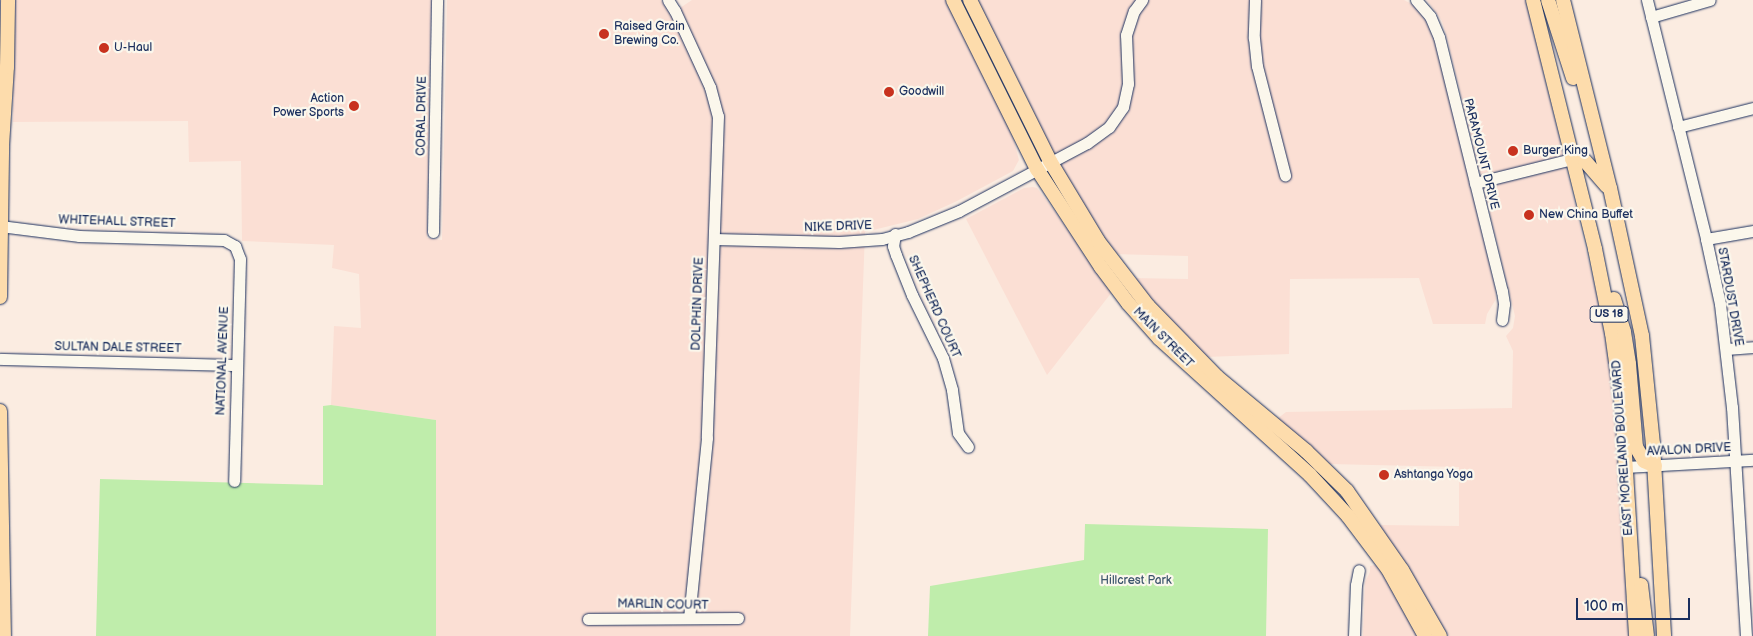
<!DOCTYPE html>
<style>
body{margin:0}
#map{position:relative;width:1753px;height:636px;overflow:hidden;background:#fbece1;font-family:"Balsamiq Sans",sans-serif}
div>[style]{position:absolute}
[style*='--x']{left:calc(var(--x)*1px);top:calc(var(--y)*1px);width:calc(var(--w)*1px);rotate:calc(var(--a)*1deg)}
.built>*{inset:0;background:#fbdfd4}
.green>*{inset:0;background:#bfedab}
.roads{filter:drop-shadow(0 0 1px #1b2f5e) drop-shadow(0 0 1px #1b2f5e)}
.minor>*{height:11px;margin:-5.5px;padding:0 5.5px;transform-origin:5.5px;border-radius:5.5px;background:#fbf7ec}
.major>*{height:14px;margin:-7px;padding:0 7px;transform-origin:7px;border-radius:7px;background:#fddcac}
.dots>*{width:14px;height:14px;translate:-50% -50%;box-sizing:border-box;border:2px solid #fbf7ec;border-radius:50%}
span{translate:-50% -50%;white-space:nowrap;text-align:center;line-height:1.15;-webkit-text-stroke:4.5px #fbf7ec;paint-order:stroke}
.shield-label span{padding:1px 4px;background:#fbf7ec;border:1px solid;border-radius:4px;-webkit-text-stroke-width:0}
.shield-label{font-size:11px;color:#1b2f5e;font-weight:700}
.poi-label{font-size:12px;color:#1b2f5e}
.left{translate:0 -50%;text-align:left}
.right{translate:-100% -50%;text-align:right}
.street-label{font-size:12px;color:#1b2f5e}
.park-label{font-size:12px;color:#3c556d}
.scale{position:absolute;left:1576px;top:598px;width:114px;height:22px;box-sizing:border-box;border:2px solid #1b2f5e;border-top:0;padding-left:6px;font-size:15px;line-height:18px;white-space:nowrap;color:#1b2f5e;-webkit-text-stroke:4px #fbf7ec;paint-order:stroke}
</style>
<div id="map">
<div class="built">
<i style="clip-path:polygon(13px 0,431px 0,427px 238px,442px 240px,447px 0,661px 0,671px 14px,692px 0,947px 0,998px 103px,1013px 138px,1019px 160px,1013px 171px,957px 201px,918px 219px,865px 232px,850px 636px,436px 636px,436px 420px,331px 405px,334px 326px,361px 328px,359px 274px,332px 268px,334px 245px,242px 241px,241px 161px,189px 162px,188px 121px,13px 122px)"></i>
<i style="clip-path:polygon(977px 0,1404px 0,1417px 7px,1425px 16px,1434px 36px,1495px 287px,1496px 299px,1487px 314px,1485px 324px,1433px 324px,1419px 278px,1290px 279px,1289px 354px,1206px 357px,1175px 327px,1131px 278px,1188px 279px,1188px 256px,1112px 254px,1038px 125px)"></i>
<i style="clip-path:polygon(1427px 0,1526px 0,1603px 321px,1614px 398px,1629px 636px,1449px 636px,1380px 525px,1459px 526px,1459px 467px,1329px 464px,1277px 419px,1286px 412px,1512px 408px,1513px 351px,1506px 336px,1513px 328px,1515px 316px,1447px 38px,1442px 21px)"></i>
<i style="clip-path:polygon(1033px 187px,1037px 188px,1053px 209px,1112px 292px,1047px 375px,966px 219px,1024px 188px)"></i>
<i style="clip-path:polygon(1379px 564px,1420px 636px,1363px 636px,1365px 582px,1370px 572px,1370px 566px)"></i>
</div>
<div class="green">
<i style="clip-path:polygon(331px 405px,436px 420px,436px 636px,96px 636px,100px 479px,323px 485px,323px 406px)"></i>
<i style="clip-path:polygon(1085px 524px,1268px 529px,1266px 636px,928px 636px,930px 586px,1084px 560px)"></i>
</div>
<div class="roads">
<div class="minor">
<i style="--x:668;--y:0;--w:13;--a:58"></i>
<i style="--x:675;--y:11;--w:84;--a:65.3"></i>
<i style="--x:710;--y:87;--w:30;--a:75"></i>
<i style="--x:718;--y:116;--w:322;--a:92"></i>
<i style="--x:707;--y:438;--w:181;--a:95.7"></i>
<i style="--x:1255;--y:0;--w:38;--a:92"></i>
<i style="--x:1254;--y:38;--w:28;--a:84"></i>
<i style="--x:1257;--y:66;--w:113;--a:75.6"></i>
<i style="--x:1416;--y:0;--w:21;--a:49"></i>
<i style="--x:1430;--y:16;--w:23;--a:67"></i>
<i style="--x:1439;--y:37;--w:262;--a:76.1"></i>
<i style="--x:1502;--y:291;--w:13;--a:81"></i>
<i style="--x:1504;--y:304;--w:16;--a:97"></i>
<i style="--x:1647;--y:0;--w:246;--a:76.1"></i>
<i style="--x:1706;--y:239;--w:66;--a:77.8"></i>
<i style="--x:1720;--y:304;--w:104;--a:83.4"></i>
<i style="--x:1732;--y:407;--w:229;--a:86.5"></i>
<i style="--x:1651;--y:17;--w:61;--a:-16.1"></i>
<i style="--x:1678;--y:127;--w:77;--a:-14.2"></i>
<i style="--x:1475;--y:183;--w:100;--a:-13.9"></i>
<i style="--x:0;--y:226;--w:80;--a:7.2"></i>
<i style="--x:79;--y:236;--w:145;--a:1.6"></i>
<i style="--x:224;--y:240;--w:13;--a:29"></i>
<i style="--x:235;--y:246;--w:14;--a:69"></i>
<i style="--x:240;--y:259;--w:222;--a:91.5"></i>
<i style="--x:433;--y:232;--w:232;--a:-89"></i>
<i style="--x:895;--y:234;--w:12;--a:99"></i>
<i style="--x:893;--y:246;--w:9;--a:72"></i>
<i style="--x:896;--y:255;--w:43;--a:68.2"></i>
<i style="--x:912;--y:295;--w:70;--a:63.8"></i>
<i style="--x:943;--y:358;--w:33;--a:74"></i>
<i style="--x:952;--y:390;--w:43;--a:82.1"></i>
<i style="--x:958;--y:433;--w:17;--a:54"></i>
<i style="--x:714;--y:239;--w:125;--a:1.4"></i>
<i style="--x:839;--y:242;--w:43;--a:-4"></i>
<i style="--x:882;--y:239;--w:27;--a:-15"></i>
<i style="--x:908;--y:232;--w:55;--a:-22.4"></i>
<i style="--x:959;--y:211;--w:145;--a:-28"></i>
<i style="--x:1087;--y:143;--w:27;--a:-36"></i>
<i style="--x:1109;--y:127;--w:24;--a:-55"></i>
<i style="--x:1123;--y:107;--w:24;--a:-78"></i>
<i style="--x:1128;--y:84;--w:49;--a:-92.3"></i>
<i style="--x:1126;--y:35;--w:25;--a:-72"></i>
<i style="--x:1134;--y:11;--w:14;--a:-54"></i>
<i style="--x:1706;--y:239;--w:48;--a:-9.7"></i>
<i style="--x:1726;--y:349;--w:27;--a:-4"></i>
<i style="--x:0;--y:359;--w:236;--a:1.5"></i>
<i style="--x:1626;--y:467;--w:127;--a:-3.2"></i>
<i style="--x:588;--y:619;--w:150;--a:-0.4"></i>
<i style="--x:1354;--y:636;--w:51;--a:-87.8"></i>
<i style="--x:1356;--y:585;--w:15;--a:-79"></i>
</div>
<div class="major">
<i style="--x:953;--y:0;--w:189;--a:63.6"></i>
<i style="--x:1037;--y:169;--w:117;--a:56.9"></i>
<i style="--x:1101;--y:267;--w:45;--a:53.1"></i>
<i style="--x:1128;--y:303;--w:47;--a:48.5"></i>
<i style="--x:1159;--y:338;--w:204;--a:42.2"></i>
<i style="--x:1310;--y:475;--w:56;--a:47.2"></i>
<i style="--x:1348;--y:516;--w:66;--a:53"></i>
<i style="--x:1388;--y:569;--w:77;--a:61.1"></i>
<i style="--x:970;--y:0;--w:180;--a:63.6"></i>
<i style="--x:1050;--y:161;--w:93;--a:59"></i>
<i style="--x:1098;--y:241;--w:82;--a:52.4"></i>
<i style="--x:1148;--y:306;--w:99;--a:45.8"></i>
<i style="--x:1217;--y:377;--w:116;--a:39.7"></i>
<i style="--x:1306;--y:451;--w:57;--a:44.3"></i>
<i style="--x:1347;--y:491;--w:96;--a:55.2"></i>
<i style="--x:1402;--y:570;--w:76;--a:60.1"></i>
<i style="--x:1533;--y:0;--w:257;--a:76"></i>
<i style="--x:1595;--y:249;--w:86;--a:78.6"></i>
<i style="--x:1612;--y:333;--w:74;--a:82.2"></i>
<i style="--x:1622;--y:406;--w:230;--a:86.5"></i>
<i style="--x:1548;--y:0;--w:82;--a:72.2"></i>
<i style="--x:1563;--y:0;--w:194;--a:76"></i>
<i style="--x:1610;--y:188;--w:151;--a:77.8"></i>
<i style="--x:1642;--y:336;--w:109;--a:84.2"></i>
<i style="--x:1653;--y:444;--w:192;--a:86.7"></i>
<i style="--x:1572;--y:159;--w:13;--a:9"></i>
<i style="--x:1585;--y:161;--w:33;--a:49"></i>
<i style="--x:0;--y:297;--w:151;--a:-89.2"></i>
<i style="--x:2;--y:146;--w:79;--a:-86.4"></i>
<i style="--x:7;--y:67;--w:67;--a:-89.1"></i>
<i style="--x:1614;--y:299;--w:34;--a:73"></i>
<i style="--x:1624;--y:332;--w:32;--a:81"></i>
<i style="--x:1629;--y:364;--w:83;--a:85.2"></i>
<i style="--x:1636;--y:447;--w:16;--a:60"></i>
<i style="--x:1644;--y:461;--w:12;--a:24"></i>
<i style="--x:0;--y:411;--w:225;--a:89"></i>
<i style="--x:1641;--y:585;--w:51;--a:83.3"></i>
</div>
</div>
<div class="dots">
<i style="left:604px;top:34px;background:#c8321e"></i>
<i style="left:104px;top:48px;background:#c8321e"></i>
<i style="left:889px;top:92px;background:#c8321e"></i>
<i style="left:354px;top:106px;background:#c8321e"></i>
<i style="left:1513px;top:151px;background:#c8321e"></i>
<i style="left:1529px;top:215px;background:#c8321e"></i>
<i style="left:1384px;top:475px;background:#c8321e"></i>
</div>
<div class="shield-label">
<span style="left:1609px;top:314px">US 18</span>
</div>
<div class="poi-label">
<span class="left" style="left:614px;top:34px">Raised Grain<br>Brewing Co.</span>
<span class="left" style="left:114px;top:48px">U-Haul</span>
<span class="left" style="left:899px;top:92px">Goodwill</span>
<span class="right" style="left:344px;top:106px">Action<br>Power Sports</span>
<span class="left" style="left:1523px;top:151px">Burger King</span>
<span class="left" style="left:1539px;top:215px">New China Buffet</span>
<span class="left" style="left:1394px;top:475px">Ashtanga Yoga</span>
</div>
<div class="street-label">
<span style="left:422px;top:116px;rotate:-89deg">CORAL DRIVE</span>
<span style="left:1481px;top:154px;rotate:76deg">PARAMOUNT DRIVE</span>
<span style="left:117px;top:222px;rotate:2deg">WHITEHALL STREET</span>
<span style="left:838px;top:227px;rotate:-2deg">NIKE DRIVE</span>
<span style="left:1730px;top:297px;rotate:80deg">STARDUST DRIVE</span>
<span style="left:698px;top:304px;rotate:-88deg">DOLPHIN DRIVE</span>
<span style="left:934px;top:307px;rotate:66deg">SHEPHERD COURT</span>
<span style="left:1163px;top:338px;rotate:45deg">MAIN STREET</span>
<span style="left:118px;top:348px;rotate:1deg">SULTAN DALE STREET</span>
<span style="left:223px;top:361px;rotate:-88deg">NATIONAL AVENUE</span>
<span style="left:1623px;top:448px;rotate:-94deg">EAST MORELAND BOULEVARD</span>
<span style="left:1689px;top:450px;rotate:-3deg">AVALON DRIVE</span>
<span style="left:663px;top:605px;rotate:1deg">MARLIN COURT</span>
</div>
<div class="park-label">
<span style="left:1136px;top:581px">Hillcrest Park</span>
</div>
<div class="scale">100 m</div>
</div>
